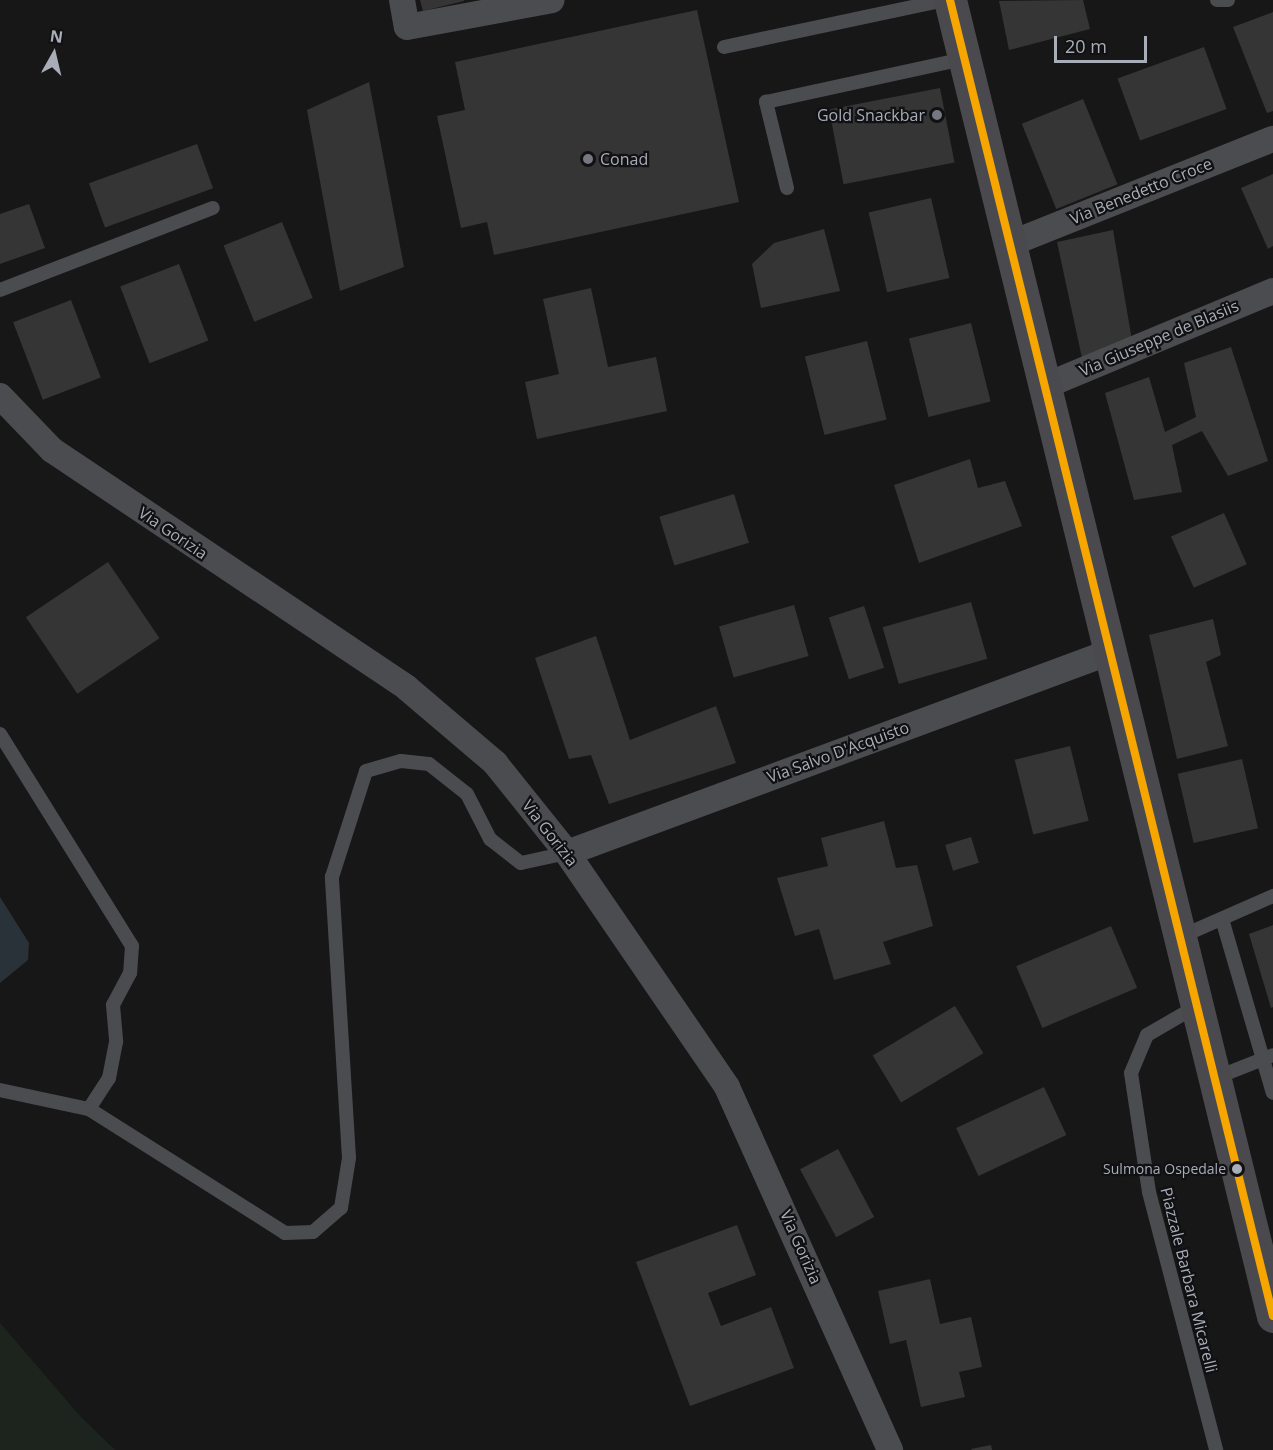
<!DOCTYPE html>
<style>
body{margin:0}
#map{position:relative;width:1273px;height:1450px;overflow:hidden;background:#171717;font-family:"Open Sans",sans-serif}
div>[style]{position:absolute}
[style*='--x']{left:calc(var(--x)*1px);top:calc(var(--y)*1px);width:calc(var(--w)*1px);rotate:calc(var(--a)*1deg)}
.green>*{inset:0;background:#1d241e}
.water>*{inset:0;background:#2a3239}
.building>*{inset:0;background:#353536;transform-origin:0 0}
.service>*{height:14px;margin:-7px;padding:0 7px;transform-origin:7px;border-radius:7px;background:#4b4c50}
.minor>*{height:26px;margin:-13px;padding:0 13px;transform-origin:13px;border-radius:13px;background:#4b4c50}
.secondary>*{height:33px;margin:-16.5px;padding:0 16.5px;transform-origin:16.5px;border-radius:16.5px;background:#4a4a4e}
.bus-1>*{height:8px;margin:-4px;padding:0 4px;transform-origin:4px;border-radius:4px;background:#f7a600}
.dots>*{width:16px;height:16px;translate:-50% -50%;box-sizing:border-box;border:3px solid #111113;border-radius:50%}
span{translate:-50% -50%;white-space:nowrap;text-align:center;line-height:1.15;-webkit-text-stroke:4.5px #111113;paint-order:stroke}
.bus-label{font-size:14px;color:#a8adb8}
.right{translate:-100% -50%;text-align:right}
.poi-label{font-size:16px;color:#a8adb8}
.left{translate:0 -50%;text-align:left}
.street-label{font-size:16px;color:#a8adb8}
.north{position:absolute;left:24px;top:24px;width:60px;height:60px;-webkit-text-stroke:4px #111113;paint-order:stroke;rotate:8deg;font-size:16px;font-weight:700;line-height:24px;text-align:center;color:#a8adb8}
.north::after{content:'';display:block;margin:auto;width:21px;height:27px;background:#a8adb8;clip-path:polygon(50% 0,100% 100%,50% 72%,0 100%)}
.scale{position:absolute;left:1054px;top:36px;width:93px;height:27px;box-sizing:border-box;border:3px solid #a8adb8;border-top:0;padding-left:8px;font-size:18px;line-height:21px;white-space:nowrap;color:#a8adb8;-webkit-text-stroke:4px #111113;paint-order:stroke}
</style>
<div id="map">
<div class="green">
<i style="clip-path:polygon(0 1323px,80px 1416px,115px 1450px,0 1450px)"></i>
</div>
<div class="water">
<i style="clip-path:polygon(0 897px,29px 943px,28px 960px,0 983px)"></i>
</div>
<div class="building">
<i style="clip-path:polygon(420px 0,464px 0,464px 1px,423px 11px)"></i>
<i style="clip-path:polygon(1083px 0,1090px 29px,1009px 50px,999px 1px)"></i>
<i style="clip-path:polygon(697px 10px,739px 202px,494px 255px,487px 222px,461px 228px,437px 116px,465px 110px,455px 62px)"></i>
<i style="clip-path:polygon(1273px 12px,1273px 111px,1267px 113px,1233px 27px)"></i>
<i style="left:1204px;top:47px;width:66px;height:92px;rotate:70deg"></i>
<i style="clip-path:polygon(369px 82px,404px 267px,340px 291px,307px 110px)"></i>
<i style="left:940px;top:88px;width:76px;height:113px;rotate:79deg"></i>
<i style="left:1083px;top:99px;width:92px;height:66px;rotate:68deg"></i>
<i style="left:197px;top:144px;width:47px;height:115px;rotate:70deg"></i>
<i style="clip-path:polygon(1273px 174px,1273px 246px,1268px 249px,1241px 188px)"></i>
<i style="left:931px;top:198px;width:82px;height:64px;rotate:77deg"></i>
<i style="clip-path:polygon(29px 204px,45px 248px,0 264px,0 214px)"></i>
<i style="left:282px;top:222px;width:82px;height:63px;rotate:68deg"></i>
<i style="clip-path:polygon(824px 229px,840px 291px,761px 308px,752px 264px,774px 243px)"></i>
<i style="clip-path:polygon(1113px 230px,1132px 340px,1082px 358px,1057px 242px)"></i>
<i style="left:179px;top:264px;width:82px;height:63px;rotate:69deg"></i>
<i style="clip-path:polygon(591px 288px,608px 367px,656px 357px,667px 411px,537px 439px,525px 382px,559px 374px,543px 299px)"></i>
<i style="left:71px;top:300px;width:83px;height:62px;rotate:69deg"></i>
<i style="left:971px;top:323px;width:81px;height:64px;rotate:76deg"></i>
<i style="left:867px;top:341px;width:81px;height:64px;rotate:76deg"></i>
<i style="clip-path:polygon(1231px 347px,1268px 461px,1228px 476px,1202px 431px,1172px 445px,1182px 492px,1134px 500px,1105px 393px,1149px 377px,1165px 432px,1196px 417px,1184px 363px)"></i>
<i style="clip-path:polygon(970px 459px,978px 488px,1005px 481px,1022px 526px,919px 563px,894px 485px)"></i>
<i style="left:734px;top:494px;width:51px;height:78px;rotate:73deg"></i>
<i style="left:1224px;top:513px;width:56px;height:58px;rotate:66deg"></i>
<i style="left:108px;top:562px;width:92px;height:99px;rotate:56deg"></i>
<i style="left:971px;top:602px;width:59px;height:92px;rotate:74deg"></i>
<i style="left:794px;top:605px;width:53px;height:78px;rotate:74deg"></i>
<i style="left:864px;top:606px;width:65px;height:37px;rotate:72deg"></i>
<i style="clip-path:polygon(1213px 619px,1221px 655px,1206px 662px,1228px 746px,1177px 759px,1149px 635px)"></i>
<i style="clip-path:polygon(596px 636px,630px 740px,716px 706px,736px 763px,609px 804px,591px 755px,569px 759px,535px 658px)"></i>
<i style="left:1070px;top:746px;width:77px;height:57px;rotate:76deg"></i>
<i style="left:1242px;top:759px;width:71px;height:66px;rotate:77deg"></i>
<i style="clip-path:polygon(884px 821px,896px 868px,917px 865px,933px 926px,883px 942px,891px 964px,834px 980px,819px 929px,795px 936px,777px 878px,828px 866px,821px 838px)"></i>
<i style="left:971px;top:837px;width:27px;height:27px;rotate:73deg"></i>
<i style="clip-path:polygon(1273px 925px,1273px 1007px,1271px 1008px,1249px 934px)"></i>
<i style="left:1111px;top:926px;width:67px;height:103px;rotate:67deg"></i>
<i style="left:955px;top:1006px;width:55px;height:96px;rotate:59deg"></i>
<i style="left:1044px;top:1087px;width:53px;height:97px;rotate:65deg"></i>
<i style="left:838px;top:1149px;width:77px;height:43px;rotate:62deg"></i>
<i style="clip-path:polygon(737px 1225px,756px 1275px,708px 1293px,721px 1326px,771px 1307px,794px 1368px,690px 1406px,636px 1262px)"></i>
<i style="clip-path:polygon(930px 1279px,940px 1324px,971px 1317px,982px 1367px,959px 1372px,965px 1397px,921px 1407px,906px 1340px,890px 1344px,878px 1291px)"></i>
<i style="clip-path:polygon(991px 1445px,992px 1450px,972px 1450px,971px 1449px)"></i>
</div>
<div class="service">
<i style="--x:1217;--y:0;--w:11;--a:0"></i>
<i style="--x:724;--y:47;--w:226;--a:-12"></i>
<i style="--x:787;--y:188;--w:89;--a:-103.7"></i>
<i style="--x:766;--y:102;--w:203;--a:-12.3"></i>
<i style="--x:0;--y:290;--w:228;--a:-21.1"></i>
<i style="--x:0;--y:734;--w:250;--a:58.1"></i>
<i style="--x:132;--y:946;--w:27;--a:94"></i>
<i style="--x:130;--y:973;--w:36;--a:118"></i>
<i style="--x:113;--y:1005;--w:37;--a:85"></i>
<i style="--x:116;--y:1042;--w:37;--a:101"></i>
<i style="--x:109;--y:1078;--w:37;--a:123"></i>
<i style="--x:1222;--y:919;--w:181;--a:73.7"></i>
<i style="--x:1180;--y:937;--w:102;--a:-23.8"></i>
<i style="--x:1197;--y:1006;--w:58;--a:149.9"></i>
<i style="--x:1147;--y:1035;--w:41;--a:112.8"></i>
<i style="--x:1131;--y:1073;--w:120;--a:81.4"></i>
<i style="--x:1149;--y:1192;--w:267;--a:75.4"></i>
<i style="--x:1215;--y:1078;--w:62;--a:-21.6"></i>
<i style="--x:0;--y:1090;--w:91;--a:12.1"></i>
<i style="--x:89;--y:1109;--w:232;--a:32.3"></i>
<i style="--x:285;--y:1233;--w:28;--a:-2"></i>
<i style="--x:313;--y:1232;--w:37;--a:-41"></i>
<i style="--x:341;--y:1208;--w:51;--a:-80.9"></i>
<i style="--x:349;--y:1158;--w:282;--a:-93.5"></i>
<i style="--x:332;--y:877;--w:111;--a:-72.2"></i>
<i style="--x:366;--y:771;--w:36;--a:-16"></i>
<i style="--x:401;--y:761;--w:28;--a:6"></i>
<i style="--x:429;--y:764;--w:48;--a:38.3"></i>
<i style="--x:467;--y:794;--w:51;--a:62.9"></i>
<i style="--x:490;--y:839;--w:39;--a:38"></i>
<i style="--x:521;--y:863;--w:47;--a:-12.3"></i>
</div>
<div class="minor">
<i style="--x:402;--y:0;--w:27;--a:80"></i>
<i style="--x:407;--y:27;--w:147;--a:-10.5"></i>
<i style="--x:1010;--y:244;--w:283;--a:-21.8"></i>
<i style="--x:1045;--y:386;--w:247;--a:-22.6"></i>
<i style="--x:0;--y:396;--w:75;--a:46.1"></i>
<i style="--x:52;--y:450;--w:427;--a:33.8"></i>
<i style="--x:407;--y:688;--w:116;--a:40.4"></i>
<i style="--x:495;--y:763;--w:115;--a:51.3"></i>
<i style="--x:567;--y:853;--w:283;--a:55.6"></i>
<i style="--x:727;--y:1087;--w:398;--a:65.8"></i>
<i style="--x:567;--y:853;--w:579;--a:-20.31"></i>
</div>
<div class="secondary">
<i style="--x:950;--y:0;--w:1355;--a:76.21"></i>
</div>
<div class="bus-1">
<i style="--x:950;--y:0;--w:1355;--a:76.21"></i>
</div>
<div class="dots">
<i style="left:937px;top:115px;background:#757880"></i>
<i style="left:588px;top:159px;background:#757880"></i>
<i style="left:1237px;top:1169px;background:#a8adb8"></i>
</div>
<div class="bus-label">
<span class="right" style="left:1226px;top:1169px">Sulmona Ospedale</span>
</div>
<div class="poi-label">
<span class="right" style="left:925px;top:115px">Gold Snackbar</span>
<span class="left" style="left:600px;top:159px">Conad</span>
</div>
<div class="street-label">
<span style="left:1141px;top:191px;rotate:-22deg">Via Benedetto Croce</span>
<span style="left:1159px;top:338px;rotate:-23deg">Via Giuseppe de Blasiis</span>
<span style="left:173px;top:533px;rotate:34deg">Via Gorizia</span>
<span style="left:838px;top:752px;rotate:-20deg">Via Salvo D'Acquisto</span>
<span style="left:550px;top:833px;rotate:52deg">Via Gorizia</span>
<span style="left:801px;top:1247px;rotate:66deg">Via Gorizia</span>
<span style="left:1189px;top:1280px;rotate:76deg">Piazzale Barbara Micarelli</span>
</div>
<div class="north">N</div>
<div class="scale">20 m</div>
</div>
